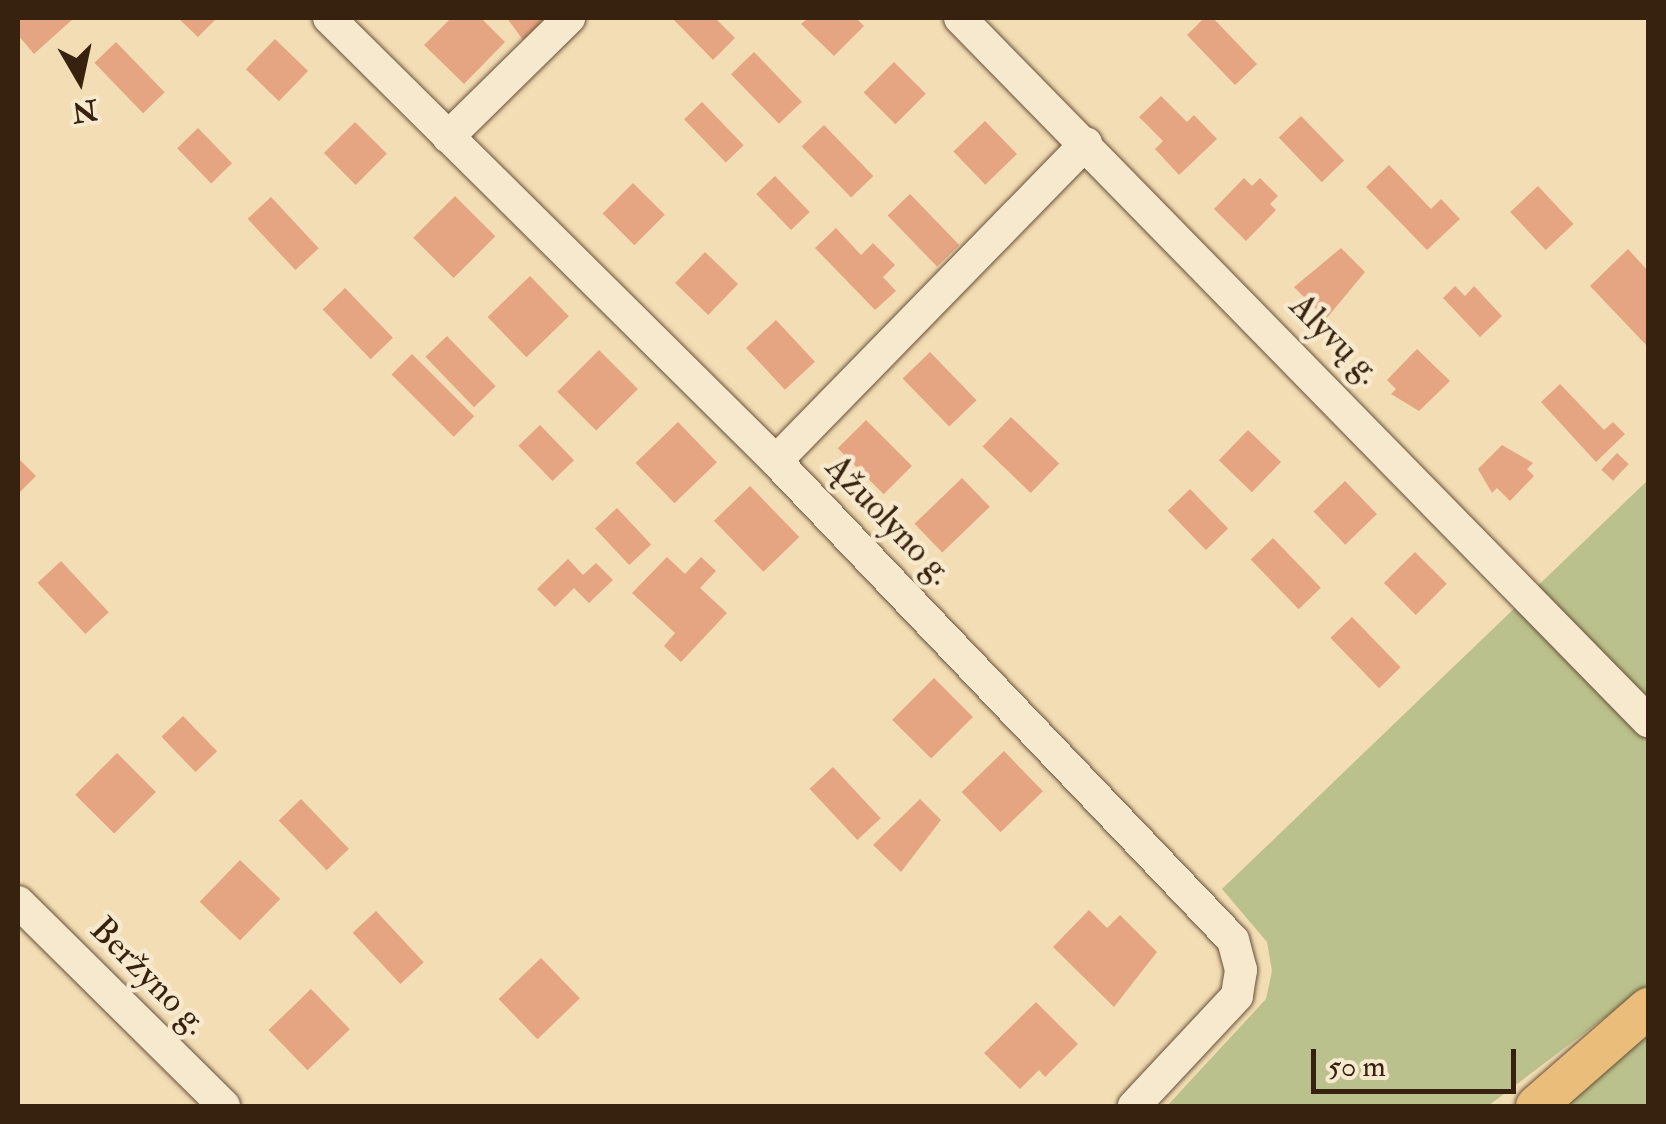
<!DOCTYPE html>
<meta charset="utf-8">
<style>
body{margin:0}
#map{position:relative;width:1666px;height:1124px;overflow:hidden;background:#f3ddb4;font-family:"IM FELL Double Pica",serif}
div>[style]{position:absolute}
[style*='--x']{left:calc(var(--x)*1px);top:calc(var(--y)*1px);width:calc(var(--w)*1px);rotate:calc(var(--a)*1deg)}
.green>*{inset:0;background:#bbc18c}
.building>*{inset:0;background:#e6a582;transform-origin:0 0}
.roads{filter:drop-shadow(0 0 2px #665138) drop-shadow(0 0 2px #665138)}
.minor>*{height:32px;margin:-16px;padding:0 16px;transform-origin:16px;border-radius:16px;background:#f7e9ce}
.major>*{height:40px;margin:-20px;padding:0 20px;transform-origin:20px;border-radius:20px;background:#eabe7a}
span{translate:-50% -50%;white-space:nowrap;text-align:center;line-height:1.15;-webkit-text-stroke:9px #f7e9ce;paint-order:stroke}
.street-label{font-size:35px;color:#37220f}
.frame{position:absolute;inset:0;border:20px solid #37220f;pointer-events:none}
.north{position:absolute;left:30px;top:30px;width:100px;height:100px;-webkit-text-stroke:8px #f7e9ce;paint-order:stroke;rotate:171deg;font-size:28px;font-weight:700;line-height:40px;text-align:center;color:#37220f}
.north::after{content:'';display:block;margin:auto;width:35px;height:45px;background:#37220f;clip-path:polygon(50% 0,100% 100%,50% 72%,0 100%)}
.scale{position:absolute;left:1311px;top:1049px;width:205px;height:45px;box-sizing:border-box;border:5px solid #37220f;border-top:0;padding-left:12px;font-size:30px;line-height:35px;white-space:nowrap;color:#37220f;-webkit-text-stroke:8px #f7e9ce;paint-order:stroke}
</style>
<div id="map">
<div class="green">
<i style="clip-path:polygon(1648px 480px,1648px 985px,1488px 1106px,1167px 1106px,1266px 999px,1272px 971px,1267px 942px,1222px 889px)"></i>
<i style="clip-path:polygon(1648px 1029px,1648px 1106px,1566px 1106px)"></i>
</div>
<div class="building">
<i style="clip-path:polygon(18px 18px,74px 18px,34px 54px,18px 35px)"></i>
<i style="clip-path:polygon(178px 18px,217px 18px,198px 37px)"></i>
<i style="clip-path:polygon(451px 18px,481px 18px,505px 42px,464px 84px,424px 45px)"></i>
<i style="clip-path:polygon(507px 18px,546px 18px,523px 40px)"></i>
<i style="clip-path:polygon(672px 18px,715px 18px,735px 38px,713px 60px)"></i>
<i style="clip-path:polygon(808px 18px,856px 18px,864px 26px,834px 56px,801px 24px)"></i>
<i style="clip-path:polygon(1204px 18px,1213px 18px,1257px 64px,1235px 85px,1187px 35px)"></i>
<i style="left:275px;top:39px;width:46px;height:42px;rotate:44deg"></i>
<i style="left:116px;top:42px;width:70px;height:30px;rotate:46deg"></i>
<i style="left:754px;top:52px;width:69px;height:32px;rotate:46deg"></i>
<i style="left:894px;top:62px;width:45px;height:43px;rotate:45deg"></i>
<i style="clip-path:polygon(1161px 96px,1187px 122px,1194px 115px,1217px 139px,1179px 175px,1155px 149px,1163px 141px,1139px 117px)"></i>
<i style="left:702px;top:102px;width:60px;height:25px;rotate:46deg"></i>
<i style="left:1301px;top:116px;width:62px;height:31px;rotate:46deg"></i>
<i style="left:985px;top:121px;width:46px;height:44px;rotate:46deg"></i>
<i style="left:355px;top:122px;width:45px;height:44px;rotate:45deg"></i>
<i style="left:824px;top:125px;width:71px;height:31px;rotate:46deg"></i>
<i style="left:198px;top:128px;width:49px;height:29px;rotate:46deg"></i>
<i style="clip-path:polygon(1389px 165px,1431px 209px,1441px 199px,1460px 219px,1427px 250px,1366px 187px)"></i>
<i style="left:775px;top:176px;width:50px;height:26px;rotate:46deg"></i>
<i style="clip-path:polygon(1244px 178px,1252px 186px,1260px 178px,1278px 196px,1270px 204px,1276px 210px,1246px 241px,1214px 209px)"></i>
<i style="left:633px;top:183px;width:45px;height:43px;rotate:45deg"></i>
<i style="left:1538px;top:186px;width:52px;height:38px;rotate:47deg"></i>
<i style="left:910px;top:194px;width:71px;height:31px;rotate:46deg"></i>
<i style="left:455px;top:196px;width:57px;height:59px;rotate:45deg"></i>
<i style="left:271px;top:197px;width:70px;height:32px;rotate:47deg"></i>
<i style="clip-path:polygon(836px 228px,861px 255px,873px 243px,895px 265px,883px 277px,896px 291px,875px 310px,815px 248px)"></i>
<i style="clip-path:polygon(1341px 248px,1365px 272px,1326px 319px,1294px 287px)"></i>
<i style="clip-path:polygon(1628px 249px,1648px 271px,1648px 347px,1590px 286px)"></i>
<i style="left:705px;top:252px;width:46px;height:43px;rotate:44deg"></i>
<i style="left:530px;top:276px;width:56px;height:59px;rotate:46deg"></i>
<i style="clip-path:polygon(1455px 286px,1465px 296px,1474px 286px,1502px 316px,1480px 337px,1443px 298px)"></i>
<i style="left:345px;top:288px;width:69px;height:31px;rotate:46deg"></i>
<i style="left:776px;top:320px;width:57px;height:41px;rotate:47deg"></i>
<i style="left:447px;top:336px;width:70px;height:30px;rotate:46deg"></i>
<i style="clip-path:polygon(1417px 349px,1450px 381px,1419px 411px,1391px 394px,1396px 389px,1387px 380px)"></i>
<i style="left:599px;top:350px;width:55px;height:59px;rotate:45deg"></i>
<i style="left:930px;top:352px;width:67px;height:38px;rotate:46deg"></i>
<i style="left:412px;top:354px;width:88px;height:29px;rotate:45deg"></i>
<i style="clip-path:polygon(1560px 384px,1604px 430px,1613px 422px,1625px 434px,1596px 462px,1541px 402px)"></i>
<i style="left:1011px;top:417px;width:67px;height:41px;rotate:44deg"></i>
<i style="left:866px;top:420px;width:65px;height:40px;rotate:45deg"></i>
<i style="left:678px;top:422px;width:56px;height:59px;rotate:46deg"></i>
<i style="left:540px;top:425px;width:49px;height:30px;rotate:46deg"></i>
<i style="left:1248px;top:430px;width:46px;height:42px;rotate:44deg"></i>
<i style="clip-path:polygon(1502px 445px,1533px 463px,1527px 469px,1534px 476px,1510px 501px,1497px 488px,1492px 493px,1478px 469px)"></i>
<i style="left:1617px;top:453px;width:16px;height:23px;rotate:43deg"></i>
<i style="clip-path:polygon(18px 458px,36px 476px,18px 494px)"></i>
<i style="left:962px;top:478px;width:40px;height:66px;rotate:46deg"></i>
<i style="left:1345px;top:481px;width:46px;height:44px;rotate:46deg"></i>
<i style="left:750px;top:486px;width:71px;height:50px;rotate:46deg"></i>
<i style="left:1190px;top:489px;width:55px;height:31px;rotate:46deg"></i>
<i style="left:617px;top:508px;width:50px;height:30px;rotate:47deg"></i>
<i style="left:1273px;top:538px;width:69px;height:31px;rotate:46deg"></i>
<i style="left:1415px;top:552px;width:45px;height:44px;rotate:45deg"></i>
<i style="clip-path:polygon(667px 557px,685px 574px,701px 557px,716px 571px,700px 588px,727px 613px,681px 662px,664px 646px,675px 633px,632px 593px)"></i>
<i style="clip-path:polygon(568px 559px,583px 575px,596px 563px,613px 580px,589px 603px,574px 588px,555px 607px,537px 589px)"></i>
<i style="left:61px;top:561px;width:70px;height:32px;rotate:47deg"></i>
<i style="left:1352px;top:617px;width:70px;height:30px;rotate:46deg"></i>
<i style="left:934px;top:678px;width:55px;height:59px;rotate:45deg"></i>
<i style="left:183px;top:716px;width:49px;height:30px;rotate:46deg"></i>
<i style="left:1004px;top:751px;width:56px;height:59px;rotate:46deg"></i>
<i style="left:117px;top:753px;width:55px;height:59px;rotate:45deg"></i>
<i style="left:833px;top:767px;width:70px;height:32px;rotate:47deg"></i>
<i style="left:301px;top:799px;width:69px;height:31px;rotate:46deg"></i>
<i style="clip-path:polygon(920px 799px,941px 820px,901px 872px,873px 845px)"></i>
<i style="left:240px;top:860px;width:56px;height:58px;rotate:44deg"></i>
<i style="clip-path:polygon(1089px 910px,1107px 928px,1120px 915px,1157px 952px,1114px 1007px,1053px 947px)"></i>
<i style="left:376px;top:911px;width:70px;height:32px;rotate:47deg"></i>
<i style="left:541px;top:958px;width:56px;height:59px;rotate:46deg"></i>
<i style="left:311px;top:989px;width:56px;height:59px;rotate:46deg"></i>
<i style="clip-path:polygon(1036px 1002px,1078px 1044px,1045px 1077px,1039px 1070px,1020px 1089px,984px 1053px)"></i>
</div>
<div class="roads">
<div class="minor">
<i style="--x:329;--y:18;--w:629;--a:44.74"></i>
<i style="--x:776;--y:461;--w:662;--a:46.35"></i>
<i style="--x:1233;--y:940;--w:31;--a:75"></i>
<i style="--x:1241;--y:970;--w:26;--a:99"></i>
<i style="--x:1237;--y:996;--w:151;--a:133.1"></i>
<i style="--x:960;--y:18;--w:984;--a:45.62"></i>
<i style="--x:448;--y:137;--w:170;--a:-44.5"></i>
<i style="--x:776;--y:461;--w:444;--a:-45.7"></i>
<i style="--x:18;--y:902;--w:290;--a:44.7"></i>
</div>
<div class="major">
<i style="--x:1536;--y:1106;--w:149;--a:-41.2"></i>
</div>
</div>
<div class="street-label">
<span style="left:1335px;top:339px;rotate:45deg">Alyvų g.</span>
<span style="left:889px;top:520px;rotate:46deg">Ąžuolyno g.</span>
<span style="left:149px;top:976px;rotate:45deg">Beržyno g.</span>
</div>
<div class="frame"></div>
<div class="north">N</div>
<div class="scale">50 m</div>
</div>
